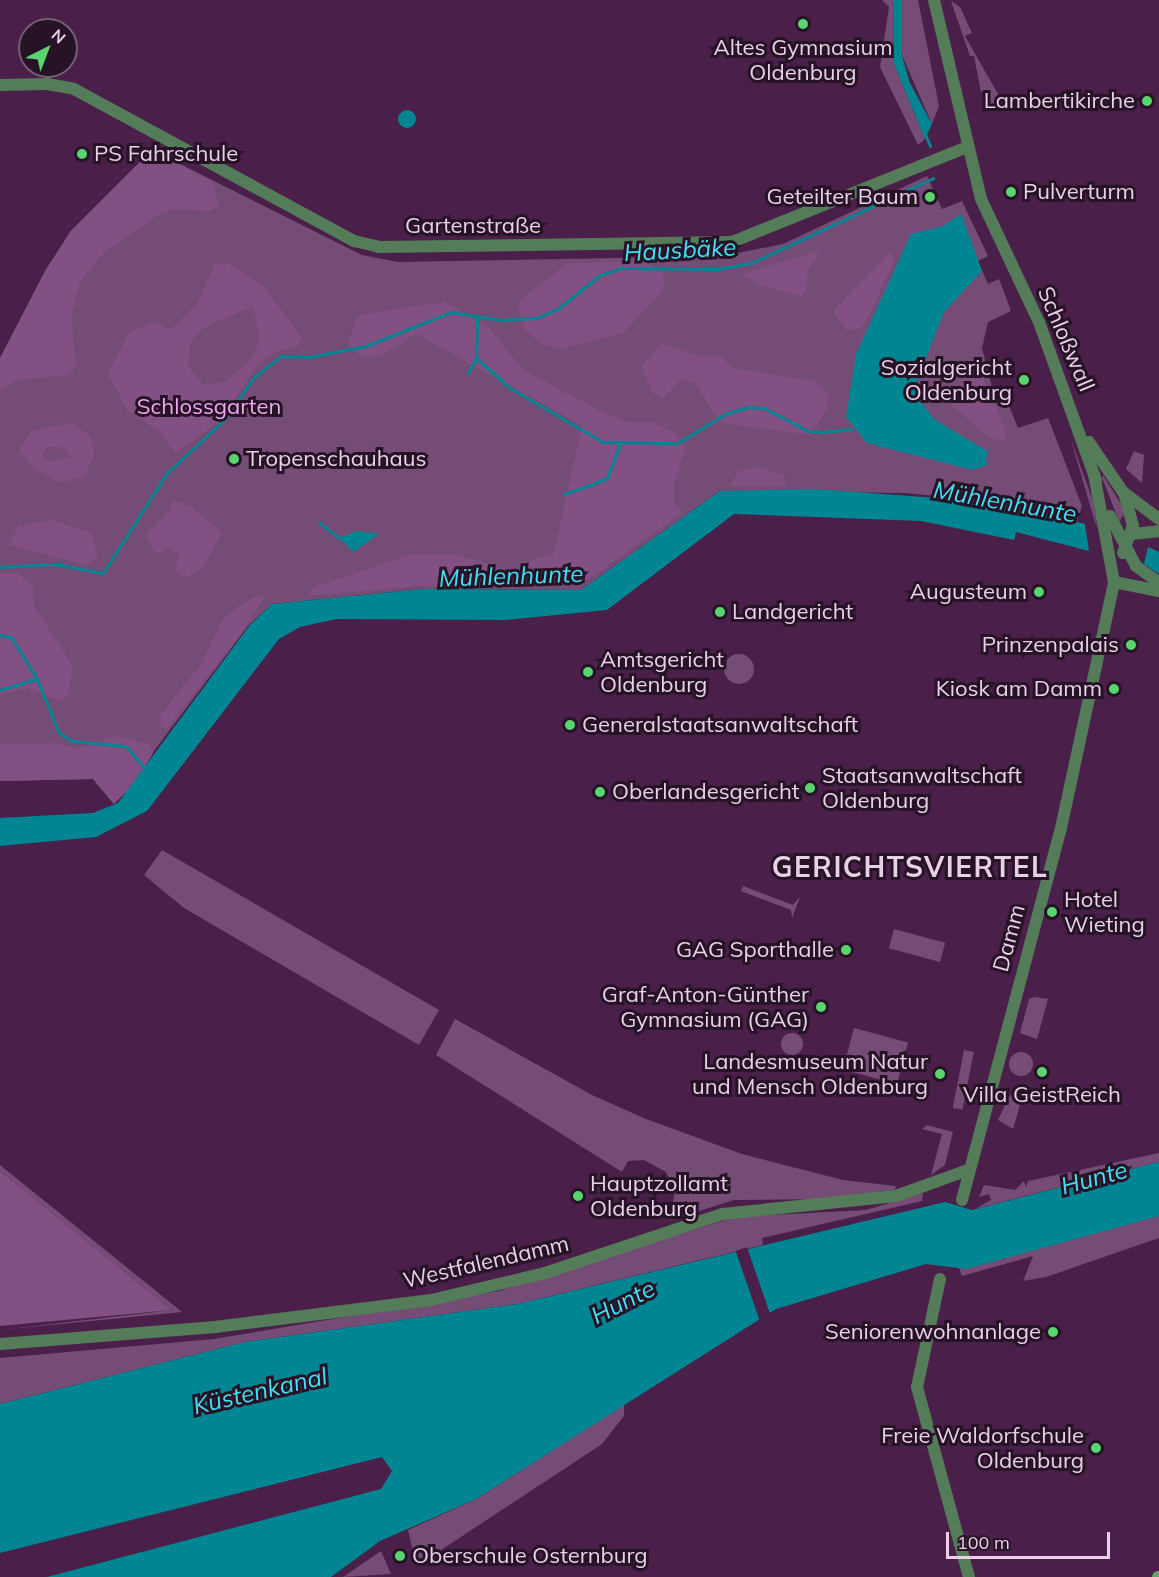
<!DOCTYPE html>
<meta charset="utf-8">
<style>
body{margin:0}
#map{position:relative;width:1159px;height:1577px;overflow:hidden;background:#4a204a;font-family:Mulish,sans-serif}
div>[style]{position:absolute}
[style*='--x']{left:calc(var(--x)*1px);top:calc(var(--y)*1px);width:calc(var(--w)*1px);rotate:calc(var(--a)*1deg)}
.green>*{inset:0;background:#754c75;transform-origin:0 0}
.round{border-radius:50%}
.forest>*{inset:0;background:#825082}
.water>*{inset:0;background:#008593}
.pier>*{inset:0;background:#4a204a;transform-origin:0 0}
.stream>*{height:3px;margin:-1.5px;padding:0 1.5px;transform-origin:1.5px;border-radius:1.5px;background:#008593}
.tertiary>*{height:12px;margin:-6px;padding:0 6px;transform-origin:6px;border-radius:6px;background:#547c58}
.secondary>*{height:12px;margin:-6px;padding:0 6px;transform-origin:6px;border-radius:6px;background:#64a46b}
.dots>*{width:16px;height:16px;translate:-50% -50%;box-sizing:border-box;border:3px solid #261325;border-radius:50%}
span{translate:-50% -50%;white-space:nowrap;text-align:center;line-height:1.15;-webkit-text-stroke:6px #261325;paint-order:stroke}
.poi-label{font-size:22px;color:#e9cfe8}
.right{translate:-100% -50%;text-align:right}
.left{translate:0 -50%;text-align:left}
.street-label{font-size:22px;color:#e9cfe8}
.park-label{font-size:22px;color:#f0a7ef}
.water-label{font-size:24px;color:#44def1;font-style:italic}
.district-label{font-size:28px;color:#e9cfe8;font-weight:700;letter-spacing:1.5px}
.north{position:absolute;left:18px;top:18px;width:60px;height:60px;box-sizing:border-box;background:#261325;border:2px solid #745e73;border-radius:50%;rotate:42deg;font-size:16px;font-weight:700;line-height:24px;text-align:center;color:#e9cfe8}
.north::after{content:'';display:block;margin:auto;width:21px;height:27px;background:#59d56f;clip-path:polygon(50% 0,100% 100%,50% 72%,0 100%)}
.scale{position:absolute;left:946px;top:1532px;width:164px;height:27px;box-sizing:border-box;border:3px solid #e9cfe8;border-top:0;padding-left:8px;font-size:18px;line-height:21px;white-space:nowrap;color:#e9cfe8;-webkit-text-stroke:4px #261325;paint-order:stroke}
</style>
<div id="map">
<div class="green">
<i style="clip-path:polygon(882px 0,893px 0,894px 64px,925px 139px,918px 145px,880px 67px,889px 7px)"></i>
<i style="clip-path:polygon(901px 0,918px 0,939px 106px,932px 124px,901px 53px)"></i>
<i style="clip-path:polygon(951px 1px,960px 7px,972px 33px,965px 36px,1007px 110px,987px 110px,987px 91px,981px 92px,974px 56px,970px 56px)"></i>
<i style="clip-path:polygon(152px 150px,362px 255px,398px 262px,723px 256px,783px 244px,927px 176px,942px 209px,962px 201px,988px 256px,978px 261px,988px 284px,999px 279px,1011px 311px,988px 322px,982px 348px,996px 403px,1006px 399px,1018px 428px,1048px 418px,1082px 506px,1077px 521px,1008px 503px,905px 493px,720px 491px,581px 590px,423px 589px,272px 604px,249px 625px,114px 804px,93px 779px,0 781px,0 358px,70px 232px)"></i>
<i style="clip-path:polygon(1070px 437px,1093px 501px,1097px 527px,1095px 522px)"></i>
<i style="clip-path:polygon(1134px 451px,1144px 455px,1142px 483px,1126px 469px)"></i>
<i style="clip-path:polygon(1103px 475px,1126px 512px,1119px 521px,1102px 478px)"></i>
<i class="round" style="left:724px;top:654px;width:30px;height:30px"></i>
<i style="clip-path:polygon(162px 850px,439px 1010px,419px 1045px,184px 908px,144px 875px)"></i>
<i style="clip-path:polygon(743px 886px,793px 905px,800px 897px,792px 918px,791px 910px,741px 891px)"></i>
<i style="left:894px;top:929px;width:53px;height:20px;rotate:15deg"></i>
<i style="clip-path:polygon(1035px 997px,1048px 999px,1037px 1039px,1020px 1033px,1029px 999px)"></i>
<i style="clip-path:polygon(455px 1019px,592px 1095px,646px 1119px,742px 1154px,843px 1180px,896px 1186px,895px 1190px,824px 1199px,734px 1200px,670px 1220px,675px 1190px,666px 1172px,644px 1160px,628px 1161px,622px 1172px,436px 1055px)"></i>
<i style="left:854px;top:1028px;width:56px;height:43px;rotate:15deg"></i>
<i class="round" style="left:781px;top:1033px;width:22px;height:22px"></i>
<i style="left:964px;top:1050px;width:10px;height:59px;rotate:11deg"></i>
<i class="round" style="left:1009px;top:1052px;width:24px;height:24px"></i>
<i style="clip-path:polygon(1010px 1095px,1022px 1098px,1013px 1129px,998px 1120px)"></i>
<i style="clip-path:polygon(927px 1125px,953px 1132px,945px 1165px,931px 1175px,942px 1134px,922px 1129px)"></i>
<i style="clip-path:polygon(1159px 1153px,1159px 1162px,975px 1209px,991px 1200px,989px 1194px,979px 1197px,984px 1185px,1015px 1190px,1024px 1181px,1026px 1187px,1028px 1181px)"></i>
<i style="clip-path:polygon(0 1165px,182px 1312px,0 1330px,172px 1310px,0 1171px)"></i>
<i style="clip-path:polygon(923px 1193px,922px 1201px,762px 1238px,763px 1245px,518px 1304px,245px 1342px,0 1404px,0 1358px,214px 1339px,499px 1291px,735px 1217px,866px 1210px)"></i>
<i style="clip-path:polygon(1159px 1216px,1159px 1238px,1046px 1277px,1023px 1281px,1033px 1256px,962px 1276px,959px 1268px)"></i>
<i style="clip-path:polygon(624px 1404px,624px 1416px,602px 1444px,435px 1554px,415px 1560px,408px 1530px,476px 1499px)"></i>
<i style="clip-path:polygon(381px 1551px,391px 1574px,343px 1577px)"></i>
</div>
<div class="forest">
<i style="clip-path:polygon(152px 150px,213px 182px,219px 205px,211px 211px,172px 209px,159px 214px,104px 253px,79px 283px,71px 318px,76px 366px,68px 375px,18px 380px,0 389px,0 358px,45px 271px,70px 232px)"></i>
<i style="clip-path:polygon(821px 250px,807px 273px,806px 292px,800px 296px,760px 285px,742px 274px)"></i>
<i style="clip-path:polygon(891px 252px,894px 260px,869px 316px,861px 328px,847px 331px,833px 311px)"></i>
<i style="clip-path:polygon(evenodd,226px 262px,262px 285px,302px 337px,297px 347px,279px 350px,259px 363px,221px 421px,175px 453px,159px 431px,127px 410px,108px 374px,129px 333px,155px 322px,171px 330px,196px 305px,215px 264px,226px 262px,253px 306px,260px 337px,254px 356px,225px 382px,203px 385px,188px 366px,191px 341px,203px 328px,253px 306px)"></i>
<i style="clip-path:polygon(647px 262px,663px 273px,664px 289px,623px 333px,561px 349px,542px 344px,525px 330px,518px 309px,522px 299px,568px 263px)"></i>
<i style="clip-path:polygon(445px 302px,490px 329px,522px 369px,604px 413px,626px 422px,652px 422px,675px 433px,686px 448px,674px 482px,674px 502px,682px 513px,582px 584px,417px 586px,308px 596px,314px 587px,412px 554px,458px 555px,520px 573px,532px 560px,554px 553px,582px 425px,416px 334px,381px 356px,362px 357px,348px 344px,358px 315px)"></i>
<i style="clip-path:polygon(662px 344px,703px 357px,721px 356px,732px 368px,813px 381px,828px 395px,827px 408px,811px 435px,720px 423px,695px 383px,681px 379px,663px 399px,651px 391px,641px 367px)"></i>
<i style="clip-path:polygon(978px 366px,1007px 433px,1005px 442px,989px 437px,951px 405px,970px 367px)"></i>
<i style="clip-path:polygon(evenodd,72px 423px,90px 436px,95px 453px,85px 476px,61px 483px,36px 470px,19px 451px,31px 431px,72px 423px,47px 447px,62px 447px,71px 457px,49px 462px,42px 454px,47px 447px)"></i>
<i style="clip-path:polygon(759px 467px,784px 475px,787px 486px,729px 486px,739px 471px)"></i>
<i style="clip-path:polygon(173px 500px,192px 507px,222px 533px,203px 568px,185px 578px,175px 571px,179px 555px,169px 547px,156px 554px,146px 535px,170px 511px)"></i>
<i style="clip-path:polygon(52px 520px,92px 533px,97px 558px,85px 565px,9px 545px,18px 526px)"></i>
<i style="clip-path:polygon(0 573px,18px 573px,33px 586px,34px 606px,72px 665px,69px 694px,59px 701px,29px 688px,0 695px)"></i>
<i style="clip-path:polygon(265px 596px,242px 632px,166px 730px,160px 725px,161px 714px,201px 664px,223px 618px,253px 597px)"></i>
<i style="clip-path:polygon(116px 736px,149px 744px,153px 753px,137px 781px,114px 804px,93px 779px,0 781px,0 744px,57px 743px,77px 749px)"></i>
<i style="clip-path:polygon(0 1171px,172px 1310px,0 1326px)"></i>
</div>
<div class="water">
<i style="clip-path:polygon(893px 0,901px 0,901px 53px,910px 83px,932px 124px,925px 139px,894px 64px)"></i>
<i class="round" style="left:398px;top:110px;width:18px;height:18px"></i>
<i style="clip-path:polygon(961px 214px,982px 271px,944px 312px,916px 384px,921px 402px,935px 420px,987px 451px,986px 465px,973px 470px,867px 443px,846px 417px,856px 354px,911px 234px,943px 226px)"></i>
<i style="clip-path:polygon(813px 489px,1008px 503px,1085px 524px,1089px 551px,1016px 532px,1014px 540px,921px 521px,734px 514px,607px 610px,505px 620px,336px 619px,300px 627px,279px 639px,147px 811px,96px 837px,0 846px,0 818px,93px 813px,118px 803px,250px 625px,272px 604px,423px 589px,581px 590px,720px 491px)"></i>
<i style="clip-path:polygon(356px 531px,379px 534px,353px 552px,339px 538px)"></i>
<i style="clip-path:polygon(1148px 547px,1159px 552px,1159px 574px,1144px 564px)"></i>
<i style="clip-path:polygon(1159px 1162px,1159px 1216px,966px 1269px,926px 1264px,776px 1309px,476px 1499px,380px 1541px,331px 1577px,47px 1577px,381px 1489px,392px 1471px,382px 1457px,0 1553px,0 1404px,245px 1342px,518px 1304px,945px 1202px,972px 1210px)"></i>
</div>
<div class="pier">
<i style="left:747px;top:1247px;width:73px;height:12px;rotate:71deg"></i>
</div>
<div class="stream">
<i style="--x:925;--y:134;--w:13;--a:67"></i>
<i style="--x:476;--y:358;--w:45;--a:41.4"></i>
<i style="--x:510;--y:388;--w:105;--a:30.2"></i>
<i style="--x:468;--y:373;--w:17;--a:-62"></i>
<i style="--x:476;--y:358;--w:42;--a:-88.6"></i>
<i style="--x:823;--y:432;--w:28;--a:-6"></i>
<i style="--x:602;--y:442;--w:76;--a:0.8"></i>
<i style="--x:678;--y:443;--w:55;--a:-31.7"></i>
<i style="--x:725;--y:414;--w:24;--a:-17"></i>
<i style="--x:748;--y:407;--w:16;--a:4"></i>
<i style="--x:764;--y:408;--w:50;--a:27.6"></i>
<i style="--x:808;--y:431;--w:14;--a:4"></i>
<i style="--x:585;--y:487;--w:24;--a:-22"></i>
<i style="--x:607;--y:478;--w:36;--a:-69"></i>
<i style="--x:564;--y:494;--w:21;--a:-19"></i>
<i style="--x:319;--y:522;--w:16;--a:40"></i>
<i style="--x:333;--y:533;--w:8;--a:40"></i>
<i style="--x:0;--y:567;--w:54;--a:-3.2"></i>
<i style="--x:54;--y:564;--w:50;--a:10.4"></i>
<i style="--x:103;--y:573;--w:119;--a:-57.4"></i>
<i style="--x:167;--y:473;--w:76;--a:-42.9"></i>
<i style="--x:223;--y:421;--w:54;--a:-54.8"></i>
<i style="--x:254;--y:377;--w:34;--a:-38"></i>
<i style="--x:281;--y:356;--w:28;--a:2"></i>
<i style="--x:309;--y:357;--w:58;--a:-10.9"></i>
<i style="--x:366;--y:346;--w:92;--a:-21.8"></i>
<i style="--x:451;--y:312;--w:50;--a:9.3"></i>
<i style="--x:500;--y:320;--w:37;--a:-3"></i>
<i style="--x:537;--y:318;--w:24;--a:-24"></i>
<i style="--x:559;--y:308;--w:53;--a:-38.8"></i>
<i style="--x:600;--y:275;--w:23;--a:-18"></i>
<i style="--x:622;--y:268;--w:95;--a:0.6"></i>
<i style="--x:717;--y:269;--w:35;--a:-10"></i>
<i style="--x:751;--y:263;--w:201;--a:-25"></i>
<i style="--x:0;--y:635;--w:11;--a:10"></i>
<i style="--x:11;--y:637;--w:49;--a:58.2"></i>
<i style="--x:0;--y:690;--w:39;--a:-17"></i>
<i style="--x:37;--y:679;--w:58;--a:67.8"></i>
<i style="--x:59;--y:733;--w:15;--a:32"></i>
<i style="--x:72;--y:741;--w:54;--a:5.3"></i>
<i style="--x:126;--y:746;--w:33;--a:50"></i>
</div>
<div class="tertiary">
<i style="--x:934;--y:0;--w:204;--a:76.7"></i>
<i style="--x:981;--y:199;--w:136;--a:64.8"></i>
<i style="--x:1039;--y:322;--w:168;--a:70.2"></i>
<i style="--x:0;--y:85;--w:47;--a:-1.2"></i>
<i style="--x:47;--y:84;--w:27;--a:10"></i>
<i style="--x:74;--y:89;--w:319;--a:28.5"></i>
<i style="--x:354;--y:241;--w:26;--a:13"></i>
<i style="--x:379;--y:247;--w:353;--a:-0.8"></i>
<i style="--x:732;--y:242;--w:253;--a:-22"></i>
<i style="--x:1089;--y:442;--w:60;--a:55.8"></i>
<i style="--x:1123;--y:492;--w:45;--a:36.9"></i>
<i style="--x:1110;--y:516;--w:56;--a:62.5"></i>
<i style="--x:1136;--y:566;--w:29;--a:36"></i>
<i style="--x:1132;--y:534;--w:27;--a:-6"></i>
<i style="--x:1123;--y:553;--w:29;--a:-70"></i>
<i style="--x:1133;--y:526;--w:31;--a:-105"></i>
<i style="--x:1114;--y:582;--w:46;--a:11.3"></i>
<i style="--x:962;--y:1200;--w:385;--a:-75.1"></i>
<i style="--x:1061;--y:828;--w:252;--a:-77.8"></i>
<i style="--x:1114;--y:582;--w:110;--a:-100.5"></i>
<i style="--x:940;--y:1279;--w:110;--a:102"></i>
<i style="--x:917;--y:1387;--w:197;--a:74.7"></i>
<i style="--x:0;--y:1344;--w:216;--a:-4.5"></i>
<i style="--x:215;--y:1327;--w:218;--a:-7.1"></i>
<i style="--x:431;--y:1300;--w:117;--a:-13.3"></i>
<i style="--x:545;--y:1273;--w:187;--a:-18.4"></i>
<i style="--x:722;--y:1214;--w:175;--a:-5.9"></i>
<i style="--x:896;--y:1196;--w:77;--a:-19.9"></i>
</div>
<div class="secondary">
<i style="--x:1158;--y:1577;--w:1;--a:0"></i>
</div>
<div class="dots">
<i style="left:803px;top:24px;background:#59d56f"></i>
<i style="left:1147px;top:101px;background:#59d56f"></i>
<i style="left:82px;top:154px;background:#59d56f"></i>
<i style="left:1011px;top:192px;background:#59d56f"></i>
<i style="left:930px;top:197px;background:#59d56f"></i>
<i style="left:1024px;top:380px;background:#59d56f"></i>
<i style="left:234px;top:459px;background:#59d56f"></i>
<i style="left:1039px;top:592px;background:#59d56f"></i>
<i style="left:720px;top:612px;background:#59d56f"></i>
<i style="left:1131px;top:645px;background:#59d56f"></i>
<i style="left:588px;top:672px;background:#59d56f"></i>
<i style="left:1114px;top:689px;background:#59d56f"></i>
<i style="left:570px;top:725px;background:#59d56f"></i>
<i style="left:810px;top:788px;background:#59d56f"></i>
<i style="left:600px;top:792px;background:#59d56f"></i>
<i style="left:1052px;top:912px;background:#59d56f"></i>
<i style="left:846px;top:950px;background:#59d56f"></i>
<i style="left:821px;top:1007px;background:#59d56f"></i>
<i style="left:1042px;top:1072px;background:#59d56f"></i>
<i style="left:940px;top:1074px;background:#59d56f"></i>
<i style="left:578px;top:1196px;background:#59d56f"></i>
<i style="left:1053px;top:1332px;background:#59d56f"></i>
<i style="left:1096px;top:1448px;background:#59d56f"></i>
<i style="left:400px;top:1556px;background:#59d56f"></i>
</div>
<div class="poi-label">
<span style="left:803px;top:60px">Altes Gymnasium<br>Oldenburg</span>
<span class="right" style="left:1135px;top:101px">Lambertikirche</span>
<span class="left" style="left:94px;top:154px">PS Fahrschule</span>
<span class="left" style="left:1023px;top:192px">Pulverturm</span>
<span class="right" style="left:918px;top:197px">Geteilter Baum</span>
<span class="right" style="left:1012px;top:380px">Sozialgericht<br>Oldenburg</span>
<span class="left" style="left:246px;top:459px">Tropenschauhaus</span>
<span class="right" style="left:1027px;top:592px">Augusteum</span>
<span class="left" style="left:732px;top:612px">Landgericht</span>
<span class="right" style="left:1119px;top:645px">Prinzenpalais</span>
<span class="left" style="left:600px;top:672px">Amtsgericht<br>Oldenburg</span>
<span class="right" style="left:1102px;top:689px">Kiosk am Damm</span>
<span class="left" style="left:582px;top:725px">Generalstaatsanwaltschaft</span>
<span class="left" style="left:822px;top:788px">Staatsanwaltschaft<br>Oldenburg</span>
<span class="left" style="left:612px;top:792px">Oberlandesgericht</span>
<span class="left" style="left:1064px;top:912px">Hotel<br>Wieting</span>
<span class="right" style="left:834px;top:950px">GAG Sporthalle</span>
<span class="right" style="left:809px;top:1007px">Graf-Anton-Günther<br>Gymnasium (GAG)</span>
<span class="right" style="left:928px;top:1074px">Landesmuseum Natur<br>und Mensch Oldenburg</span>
<span style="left:1042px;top:1095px">Villa GeistReich</span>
<span class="left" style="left:590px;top:1196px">Hauptzollamt<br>Oldenburg</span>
<span class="right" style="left:1041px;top:1332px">Seniorenwohnanlage</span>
<span class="right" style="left:1084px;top:1448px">Freie Waldorfschule<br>Oldenburg</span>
<span class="left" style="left:412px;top:1556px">Oberschule Osternburg</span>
</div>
<div class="street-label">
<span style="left:473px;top:226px">Gartenstraße</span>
<span style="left:1066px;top:339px;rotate:67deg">Schloßwall</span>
<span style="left:1009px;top:938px;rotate:-75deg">Damm</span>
<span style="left:486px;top:1262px;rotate:-13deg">Westfalendamm</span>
</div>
<div class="park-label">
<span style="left:209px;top:407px">Schlossgarten</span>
</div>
<div class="water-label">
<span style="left:680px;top:250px;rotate:-3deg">Hausbäke</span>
<span style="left:1005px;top:502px;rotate:10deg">Mühlenhunte</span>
<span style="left:511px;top:576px;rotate:-2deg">Mühlenhunte</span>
<span style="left:1094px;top:1178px;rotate:-15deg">Hunte</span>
<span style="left:623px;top:1302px;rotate:-27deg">Hunte</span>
<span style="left:260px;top:1391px;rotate:-13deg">Küstenkanal</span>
</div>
<div class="district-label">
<span style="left:910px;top:867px">GERICHTSVIERTEL</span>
</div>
<div class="north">N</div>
<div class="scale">100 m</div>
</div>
